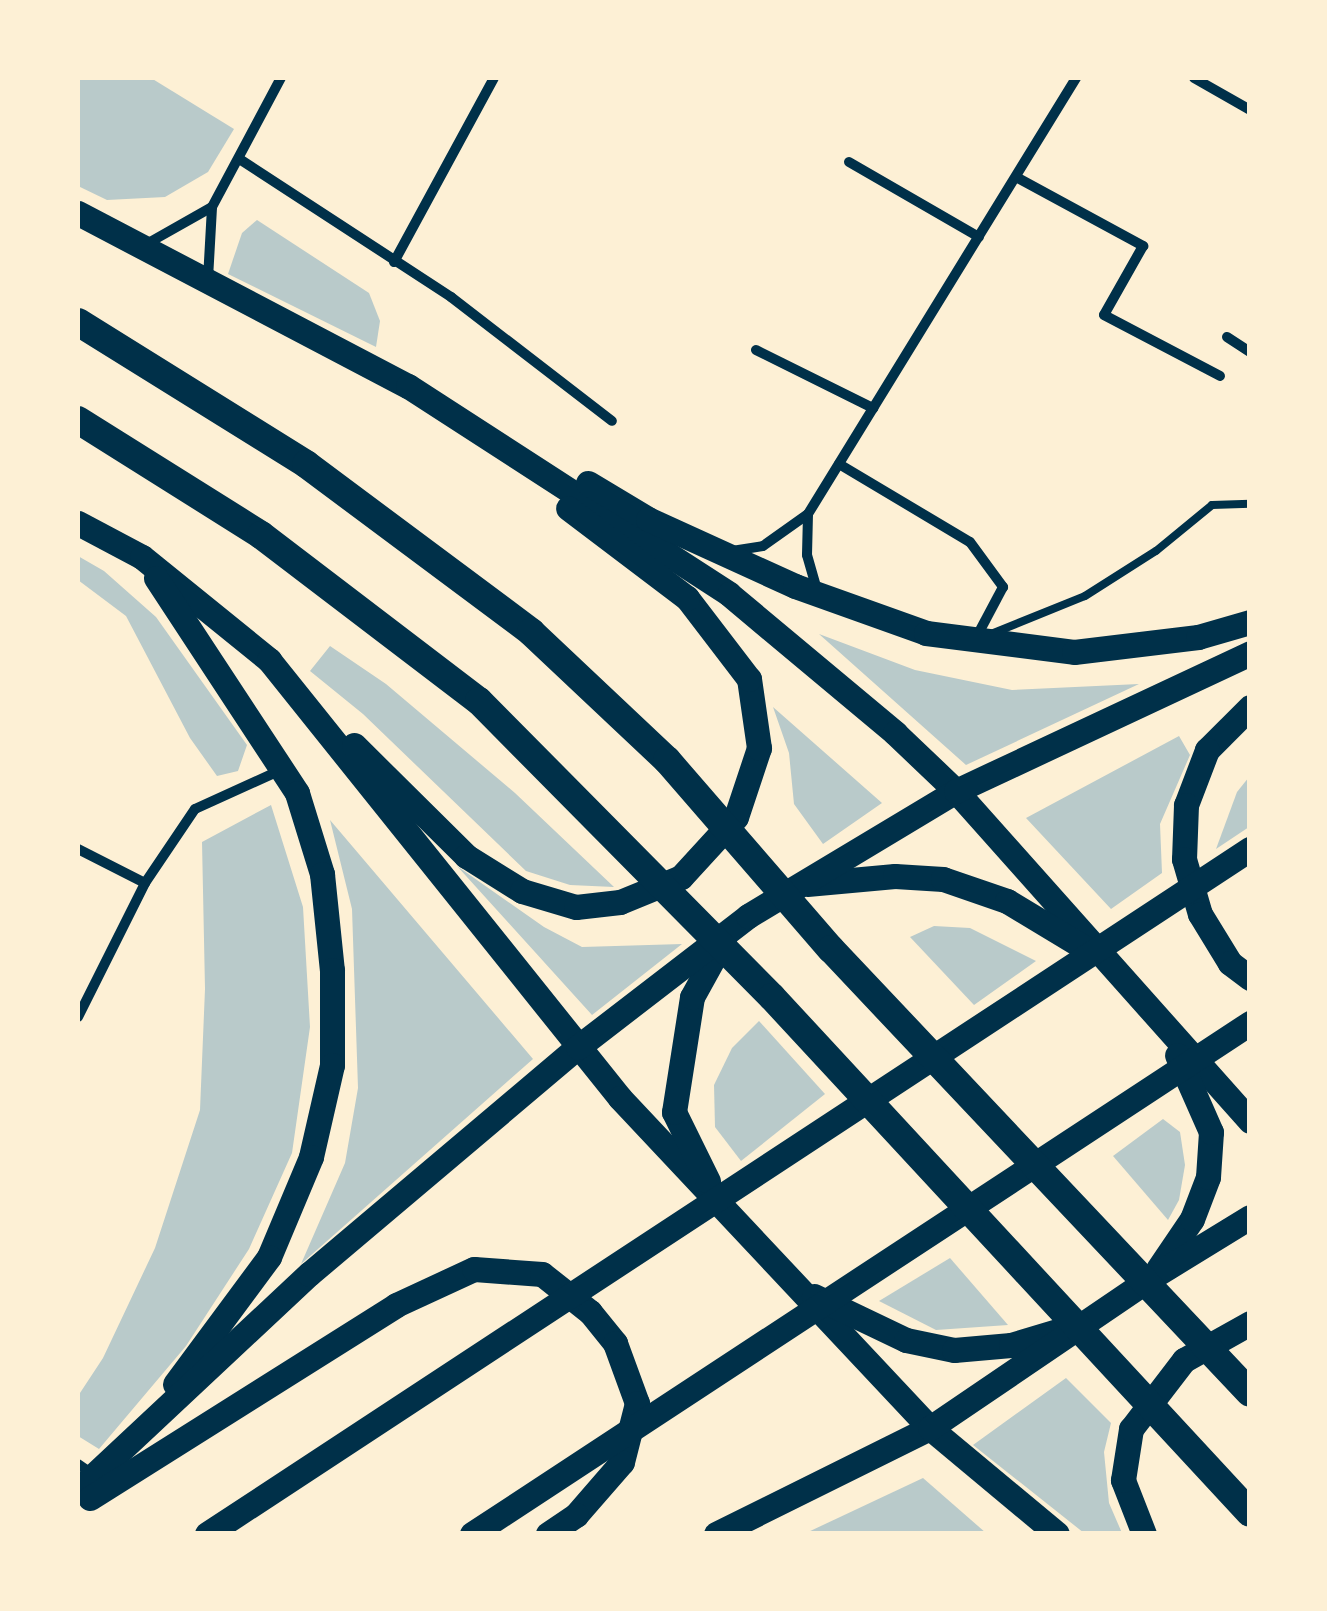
<!DOCTYPE html>
<style>
body{margin:0}
#map{position:relative;width:1327px;height:1611px;overflow:hidden;background:#fdf0d5;font-family:Lato,sans-serif}
div>[style]{position:absolute}
[style*='--x']{left:calc(var(--x)*1px);top:calc(var(--y)*1px);width:calc(var(--w)*1px);rotate:calc(var(--a)*1deg)}
.green>*{inset:0;background:#b9caca}
.service>*{height:8px;margin:-4px;padding:0 4px;transform-origin:4px;border-radius:4px;background:#003049}
.minor>*{height:10px;margin:-5px;padding:0 5px;transform-origin:5px;border-radius:5px;background:#003049}
.primary>*{height:25px;margin:-12.5px;padding:0 12.5px;transform-origin:12.5px;border-radius:12.5px;background:#003049}
.trunk>*{height:28px;margin:-14px;padding:0 14px;transform-origin:14px;border-radius:14px;background:#003049}
span{translate:-50% -50%;white-space:nowrap;text-align:center;line-height:1.15;-webkit-text-stroke:8px #fdf0d5;paint-order:stroke}
.frame{position:absolute;inset:0;border:80px solid #fdf0d5;pointer-events:none}
</style>
<div id="map">
<div class="green">
<i style="clip-path:polygon(78px 78px,151px 78px,234px 129px,208px 172px,165px 197px,107px 200px,78px 186px)"></i>
<i style="clip-path:polygon(257px 220px,369px 293px,380px 321px,376px 347px,228px 274px,242px 233px)"></i>
<i style="clip-path:polygon(78px 556px,104px 571px,156px 617px,247px 745px,238px 771px,217px 776px,190px 738px,126px 616px,78px 580px)"></i>
<i style="clip-path:polygon(819px 634px,915px 670px,1012px 690px,1139px 684px,966px 765px)"></i>
<i style="clip-path:polygon(330px 646px,386px 684px,515px 793px,614px 887px,570px 885px,526px 871px,363px 714px,310px 671px)"></i>
<i style="clip-path:polygon(773px 707px,882px 803px,823px 844px,794px 804px,789px 753px)"></i>
<i style="clip-path:polygon(1179px 736px,1190px 755px,1160px 824px,1162px 873px,1111px 909px,1026px 818px)"></i>
<i style="clip-path:polygon(1249px 777px,1249px 827px,1216px 849px,1237px 792px)"></i>
<i style="clip-path:polygon(271px 805px,303px 907px,310px 1027px,292px 1153px,249px 1249px,186px 1346px,99px 1449px,78px 1436px,78px 1396px,103px 1358px,155px 1248px,200px 1110px,205px 989px,202px 842px)"></i>
<i style="clip-path:polygon(330px 820px,533px 1059px,301px 1264px,345px 1163px,358px 1088px,352px 909px)"></i>
<i style="clip-path:polygon(457px 866px,544px 927px,582px 947px,682px 944px,592px 1015px)"></i>
<i style="clip-path:polygon(934px 926px,970px 928px,1036px 961px,974px 1005px,910px 937px)"></i>
<i style="clip-path:polygon(759px 1021px,825px 1094px,741px 1161px,715px 1127px,714px 1085px,732px 1048px)"></i>
<i style="clip-path:polygon(1163px 1119px,1180px 1132px,1185px 1165px,1179px 1200px,1168px 1220px,1113px 1156px)"></i>
<i style="clip-path:polygon(950px 1258px,1008px 1325px,936px 1330px,879px 1301px)"></i>
<i style="clip-path:polygon(1066px 1378px,1111px 1423px,1104px 1452px,1109px 1503px,1122px 1533px,1084px 1533px,973px 1445px)"></i>
<i style="clip-path:polygon(923px 1478px,986px 1533px,806px 1533px)"></i>
</div>
<div class="service">
<i style="--x:991;--y:634;--w:101;--a:-22"></i>
<i style="--x:1085;--y:596;--w:84;--a:-32.4"></i>
<i style="--x:1156;--y:551;--w:72;--a:-39.4"></i>
<i style="--x:1212;--y:505;--w:38;--a:-2"></i>
</div>
<div class="minor">
<i style="--x:1194;--y:78;--w:64;--a:29.7"></i>
<i style="--x:241;--y:160;--w:251;--a:33.1"></i>
<i style="--x:451;--y:297;--w:203;--a:37.6"></i>
<i style="--x:849;--y:162;--w:150;--a:30"></i>
<i style="--x:1016;--y:177;--w:145;--a:28.5"></i>
<i style="--x:1143;--y:246;--w:79;--a:119.5"></i>
<i style="--x:1104;--y:315;--w:131;--a:27.7"></i>
<i style="--x:143;--y:246;--w:79;--a:-29.5"></i>
<i style="--x:394;--y:262;--w:209;--a:-61.5"></i>
<i style="--x:208;--y:279;--w:72;--a:-86.8"></i>
<i style="--x:212;--y:207;--w:146;--a:-61.9"></i>
<i style="--x:1227;--y:337;--w:27;--a:33"></i>
<i style="--x:756;--y:350;--w:131;--a:26.4"></i>
<i style="--x:839;--y:464;--w:152;--a:30.8"></i>
<i style="--x:970;--y:542;--w:56;--a:53.7"></i>
<i style="--x:1003;--y:587;--w:55;--a:118"></i>
<i style="--x:808;--y:514;--w:41;--a:91.4"></i>
<i style="--x:807;--y:555;--w:37;--a:74"></i>
<i style="--x:732;--y:551;--w:31;--a:-9"></i>
<i style="--x:763;--y:546;--w:55;--a:-35.4"></i>
<i style="--x:808;--y:514;--w:512;--a:-58.42"></i>
<i style="--x:78;--y:849;--w:75;--a:26.9"></i>
<i style="--x:145;--y:883;--w:89;--a:-56"></i>
<i style="--x:195;--y:809;--w:94;--a:-24.4"></i>
<i style="--x:78;--y:1017;--w:150;--a:-63.4"></i>
<i style="--x:78;--y:1464;--w:19;--a:35"></i>
</div>
<div class="primary">
<i style="--x:78;--y:213;--w:373;--a:27.7"></i>
<i style="--x:408;--y:386;--w:382;--a:32.9"></i>
<i style="--x:729;--y:594;--w:217;--a:39.9"></i>
<i style="--x:895;--y:733;--w:84;--a:43.6"></i>
<i style="--x:956;--y:791;--w:442;--a:48.3"></i>
<i style="--x:588;--y:483;--w:70;--a:31"></i>
<i style="--x:648;--y:519;--w:162;--a:24.5"></i>
<i style="--x:795;--y:586;--w:139;--a:19.7"></i>
<i style="--x:926;--y:633;--w:149;--a:7.3"></i>
<i style="--x:1074;--y:652;--w:125;--a:-6.9"></i>
<i style="--x:1198;--y:637;--w:54;--a:-16.1"></i>
<i style="--x:78;--y:523;--w:72;--a:28"></i>
<i style="--x:142;--y:557;--w:164;--a:39"></i>
<i style="--x:269;--y:660;--w:561;--a:51.29"></i>
<i style="--x:620;--y:1098;--w:453;--a:46.8"></i>
<i style="--x:930;--y:1428;--w:165;--a:39.8"></i>
<i style="--x:156;--y:578;--w:257;--a:56.7"></i>
<i style="--x:297;--y:793;--w:85;--a:72.8"></i>
<i style="--x:322;--y:874;--w:97;--a:84.1"></i>
<i style="--x:332;--y:970;--w:95;--a:90"></i>
<i style="--x:332;--y:1065;--w:94;--a:102.9"></i>
<i style="--x:311;--y:1157;--w:108;--a:112.8"></i>
<i style="--x:269;--y:1257;--w:158;--a:126.5"></i>
<i style="--x:1250;--y:707;--w:61;--a:135"></i>
<i style="--x:1207;--y:750;--w:59;--a:110.9"></i>
<i style="--x:1186;--y:805;--w:54;--a:92.1"></i>
<i style="--x:1184;--y:859;--w:57;--a:73.8"></i>
<i style="--x:1200;--y:914;--w:57;--a:58.5"></i>
<i style="--x:1230;--y:963;--w:25;--a:37"></i>
<i style="--x:354;--y:745;--w:158;--a:44.7"></i>
<i style="--x:466;--y:856;--w:66;--a:32"></i>
<i style="--x:522;--y:891;--w:56;--a:16.5"></i>
<i style="--x:576;--y:907;--w:44;--a:-6.5"></i>
<i style="--x:620;--y:902;--w:66;--a:-22.3"></i>
<i style="--x:681;--y:877;--w:81;--a:-47.5"></i>
<i style="--x:736;--y:817;--w:73;--a:-71.6"></i>
<i style="--x:759;--y:748;--w:70;--a:-98.2"></i>
<i style="--x:749;--y:679;--w:102;--a:-127.4"></i>
<i style="--x:687;--y:598;--w:149;--a:-142.9"></i>
<i style="--x:807;--y:884;--w:88;--a:-5.2"></i>
<i style="--x:895;--y:876;--w:48;--a:3.6"></i>
<i style="--x:943;--y:879;--w:68;--a:19"></i>
<i style="--x:1007;--y:901;--w:91;--a:31.1"></i>
<i style="--x:708;--y:1181;--w:77;--a:-116.2"></i>
<i style="--x:674;--y:1112;--w:116;--a:-81.1"></i>
<i style="--x:692;--y:997;--w:66;--a:-61.1"></i>
<i style="--x:1158;--y:1269;--w:60;--a:-55.8"></i>
<i style="--x:1192;--y:1219;--w:45;--a:-69.1"></i>
<i style="--x:1208;--y:1177;--w:45;--a:-86.2"></i>
<i style="--x:1211;--y:1132;--w:84;--a:-113.8"></i>
<i style="--x:814;--y:1296;--w:102;--a:25.6"></i>
<i style="--x:906;--y:1340;--w:49;--a:11.8"></i>
<i style="--x:954;--y:1350;--w:57;--a:-5"></i>
<i style="--x:1011;--y:1345;--w:52;--a:-16.7"></i>
<i style="--x:78;--y:1490;--w:316;--a:-43.1"></i>
<i style="--x:309;--y:1274;--w:352;--a:-40.2"></i>
<i style="--x:578;--y:1047;--w:215;--a:-37.6"></i>
<i style="--x:748;--y:916;--w:243;--a:-31"></i>
<i style="--x:956;--y:791;--w:325;--a:-25.1"></i>
<i style="--x:90;--y:1498;--w:362;--a:-32.2"></i>
<i style="--x:396;--y:1305;--w:86;--a:-24.8"></i>
<i style="--x:474;--y:1269;--w:68;--a:4.2"></i>
<i style="--x:542;--y:1274;--w:61;--a:38.4"></i>
<i style="--x:590;--y:1312;--w:40;--a:51"></i>
<i style="--x:615;--y:1343;--w:64;--a:69.9"></i>
<i style="--x:637;--y:1403;--w:61;--a:104.3"></i>
<i style="--x:622;--y:1462;--w:70;--a:131"></i>
<i style="--x:576;--y:1515;--w:34;--a:146"></i>
<i style="--x:207;--y:1534;--w:1248;--a:-33.3"></i>
<i style="--x:472;--y:1534;--w:931;--a:-33.3"></i>
<i style="--x:716;--y:1534;--w:239;--a:-26.4"></i>
<i style="--x:930;--y:1428;--w:268;--a:-34.2"></i>
<i style="--x:1152;--y:1277;--w:115;--a:-31.5"></i>
<i style="--x:1144;--y:1534;--w:58;--a:-111.3"></i>
<i style="--x:1123;--y:1480;--w:52;--a:-81.1"></i>
<i style="--x:1131;--y:1429;--w:87;--a:-52.5"></i>
<i style="--x:1184;--y:1360;--w:76;--a:-29.3"></i>
</div>
<div class="trunk">
<i style="--x:78;--y:322;--w:269;--a:31.9"></i>
<i style="--x:306;--y:464;--w:281;--a:36.7"></i>
<i style="--x:531;--y:632;--w:187;--a:43.3"></i>
<i style="--x:667;--y:760;--w:250;--a:49.1"></i>
<i style="--x:831;--y:949;--w:610;--a:46.66"></i>
<i style="--x:78;--y:420;--w:216;--a:32.1"></i>
<i style="--x:261;--y:535;--w:274;--a:37.3"></i>
<i style="--x:479;--y:701;--w:416;--a:45.3"></i>
<i style="--x:772;--y:997;--w:703;--a:47.19"></i>
</div>
<div class="frame"></div>
</div>
